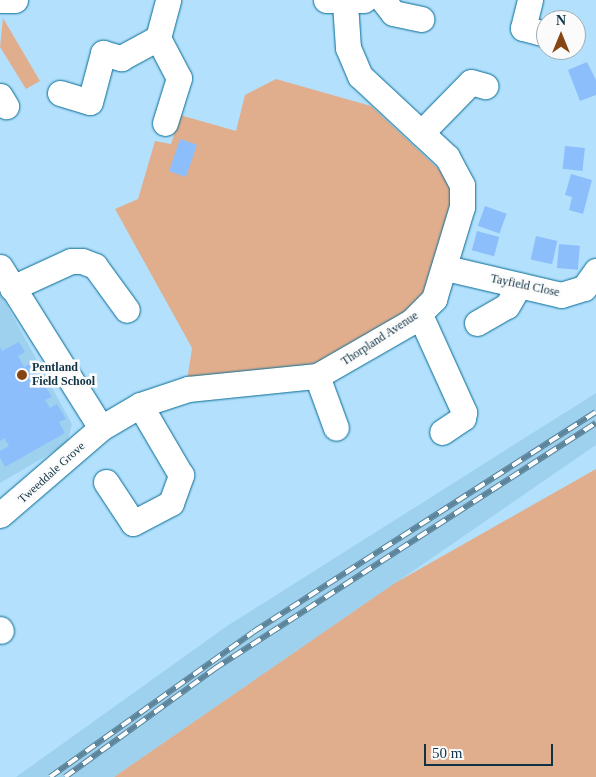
<!DOCTYPE html>
<style>
body{margin:0}
#map{position:relative;width:596px;height:777px;overflow:hidden;background:#b3e1fd;font-family:"Times New Roman",serif}
div>[style]{position:absolute}
[style*='--x']{left:calc(var(--x)*1px);top:calc(var(--y)*1px);width:calc(var(--w)*1px);rotate:calc(var(--a)*1deg)}
.built>*{inset:0;background:#9ed1ee}
.green>*{inset:0;background:#e1ae8d}
.building>*{inset:0;background:#8dbefc;transform-origin:0 0}
.roads{filter:drop-shadow(0 0 1px #076b94) drop-shadow(0 0 1px #076b94)}
.minor>*{height:25px;margin:-12.5px;padding:0 12.5px;transform-origin:12.5px;border-radius:12.5px;background:#fff}
.rail>*{height:5.5px;margin-top:-2.75px;transform-origin:0;background:repeating-linear-gradient(90deg,#fbfbfb 0 11px,#5c849a 0 22px);box-sizing:border-box;border-block:1px solid #5c849a}
.dots>*{width:14px;height:14px;translate:-50% -50%;box-sizing:border-box;border:2px solid #fbfbfb;border-radius:50%}
span{translate:-50% -50%;white-space:nowrap;text-align:center;line-height:1.15;-webkit-text-stroke:5px #fbfbfb;paint-order:stroke}
.street-label{font-size:12px;color:#0f3244}
.poi-label{font-size:12px;color:#0f3244;font-weight:700}
.left{translate:0 -50%;text-align:left}
.north{position:absolute;left:536px;top:10px;width:50px;height:50px;box-sizing:border-box;background:#fbfbfb;border:1px solid #9dabb2;border-radius:50%;rotate:0deg;font-size:14px;font-weight:700;line-height:20px;text-align:center;color:#0f3244}
.north::after{content:'';display:block;margin:auto;width:18px;height:22px;background:#874611;clip-path:polygon(50% 0,100% 100%,50% 72%,0 100%)}
.scale{position:absolute;left:424px;top:744px;width:129px;height:22px;box-sizing:border-box;border:2px solid #0f3244;border-top:0;padding-left:6px;font-size:15px;line-height:18px;white-space:nowrap;color:#0f3244;-webkit-text-stroke:4px #fbfbfb;paint-order:stroke}
</style>
<div id="map">
<div class="built">
<i style="clip-path:polygon(0 293px,72px 424px,67px 444px,0 483px)"></i>
<i style="clip-path:polygon(596px 393px,596px 445px,114px 777px,16px 777px,227px 626px)"></i>
</div>
<div class="green">
<i style="clip-path:polygon(3px 18px,40px 81px,26px 89px,0 47px)"></i>
<i style="clip-path:polygon(276px 79px,371px 106px,446px 176px,452px 197px,427px 289px,417px 304px,326px 362px,187px 381px,192px 348px,115px 209px,138px 199px,155px 141px,171px 144px,180px 115px,236px 131px,245px 95px)"></i>
<i style="clip-path:polygon(596px 469px,596px 777px,114px 777px,395px 583px)"></i>
</div>
<div class="building">
<i style="clip-path:polygon(587px 62px,596px 80px,596px 95px,580px 101px,568px 70px)"></i>
<i style="left:180px;top:139px;width:18px;height:34px;rotate:19deg"></i>
<i style="left:565px;top:146px;width:20px;height:23px;rotate:6deg"></i>
<i style="clip-path:polygon(571px 174px,592px 180px,583px 214px,569px 210px,572px 197px,565px 195px)"></i>
<i style="left:485px;top:206px;width:23px;height:21px;rotate:20deg"></i>
<i style="left:477px;top:231px;width:23px;height:20px;rotate:15deg"></i>
<i style="left:536px;top:236px;width:22px;height:24px;rotate:13deg"></i>
<i style="left:559px;top:244px;width:21px;height:24px;rotate:5deg"></i>
<i style="clip-path:polygon(19px 342px,25px 352px,18px 356px,24px 367px,31px 363px,38px 375px,32px 379px,37px 388px,44px 384px,52px 397px,45px 400px,50px 408px,57px 404px,66px 419px,59px 422px,65px 433px,5px 467px,0 457px,0 451px,9px 446px,4px 438px,0 441px,0 347px,2px 351px)"></i>
</div>
<div class="roads">
<div class="minor">
<i style="--x:1;--y:0;--w:14;--a:0"></i>
<i style="--x:326;--y:0;--w:38;--a:0"></i>
<i style="--x:383;--y:0;--w:16;--a:52"></i>
<i style="--x:393;--y:13;--w:29;--a:12"></i>
<i style="--x:530;--y:0;--w:29;--a:104"></i>
<i style="--x:523;--y:28;--w:24;--a:15"></i>
<i style="--x:158;--y:38;--w:45;--a:62.3"></i>
<i style="--x:179;--y:78;--w:47;--a:107.3"></i>
<i style="--x:60;--y:93;--w:31;--a:17"></i>
<i style="--x:90;--y:102;--w:51;--a:-75.1"></i>
<i style="--x:103;--y:53;--w:19;--a:16"></i>
<i style="--x:121;--y:58;--w:42;--a:-28.4"></i>
<i style="--x:158;--y:38;--w:39;--a:-75"></i>
<i style="--x:0;--y:96;--w:12;--a:59"></i>
<i style="--x:421;--y:133;--w:71;--a:-45.6"></i>
<i style="--x:471;--y:82;--w:15;--a:16"></i>
<i style="--x:0;--y:267;--w:190;--a:57.9"></i>
<i style="--x:446;--y:268;--w:118;--a:13.2"></i>
<i style="--x:561;--y:295;--w:24;--a:-17"></i>
<i style="--x:584;--y:288;--w:21;--a:-55"></i>
<i style="--x:12;--y:288;--w:65;--a:-24.6"></i>
<i style="--x:71;--y:261;--w:11;--a:0"></i>
<i style="--x:82;--y:261;--w:14;--a:21"></i>
<i style="--x:95;--y:266;--w:54;--a:54"></i>
<i style="--x:420;--y:315;--w:107;--a:65.6"></i>
<i style="--x:464;--y:412;--w:6;--a:99"></i>
<i style="--x:463;--y:418;--w:25;--a:146"></i>
<i style="--x:477;--y:323;--w:34;--a:-30"></i>
<i style="--x:507;--y:306;--w:24;--a:-60"></i>
<i style="--x:317;--y:376;--w:55;--a:69.9"></i>
<i style="--x:106;--y:482;--w:49;--a:56.6"></i>
<i style="--x:133;--y:523;--w:43;--a:-27.8"></i>
<i style="--x:171;--y:503;--w:30;--a:-70"></i>
<i style="--x:181;--y:475;--w:81;--a:-120.4"></i>
<i style="--x:0;--y:515;--w:133;--a:-40.7"></i>
<i style="--x:101;--y:428;--w:45;--a:-30.5"></i>
<i style="--x:140;--y:405;--w:51;--a:-18.4"></i>
<i style="--x:188;--y:389;--w:130;--a:-5.8"></i>
<i style="--x:317;--y:376;--w:108;--a:-29.9"></i>
<i style="--x:411;--y:322;--w:33;--a:-45"></i>
<i style="--x:434;--y:299;--w:96;--a:-73.1"></i>
<i style="--x:462;--y:207;--w:22;--a:-90"></i>
<i style="--x:462;--y:185;--w:32;--a:-118"></i>
<i style="--x:447;--y:157;--w:119;--a:-137"></i>
<i style="--x:360;--y:76;--w:30;--a:-113"></i>
<i style="--x:348;--y:48;--w:45;--a:-93.8"></i>
<i style="--x:0;--y:629;--w:2;--a:63"></i>
</div>
</div>
<div class="rail">
<i style="--x:50;--y:777;--w:249;--a:-35.5"></i>
<i style="--x:253;--y:632;--w:407;--a:-32.7"></i>
<i style="--x:65;--y:777;--w:184;--a:-35.9"></i>
<i style="--x:214;--y:669;--w:454;--a:-32.8"></i>
</div>
<div class="dots">
<i style="left:22px;top:375px;background:#874611"></i>
</div>
<div class="street-label">
<span style="left:525px;top:286px;rotate:12deg">Tayfield Close</span>
<span style="left:380px;top:339px;rotate:-33deg">Thorpland Avenue</span>
<span style="left:52px;top:473px;rotate:-42deg">Tweeddale Grove</span>
</div>
<div class="poi-label">
<span class="left" style="left:32px;top:375px">Pentland<br>Field School</span>
</div>
<div class="north">N</div>
<div class="scale">50 m</div>
</div>
